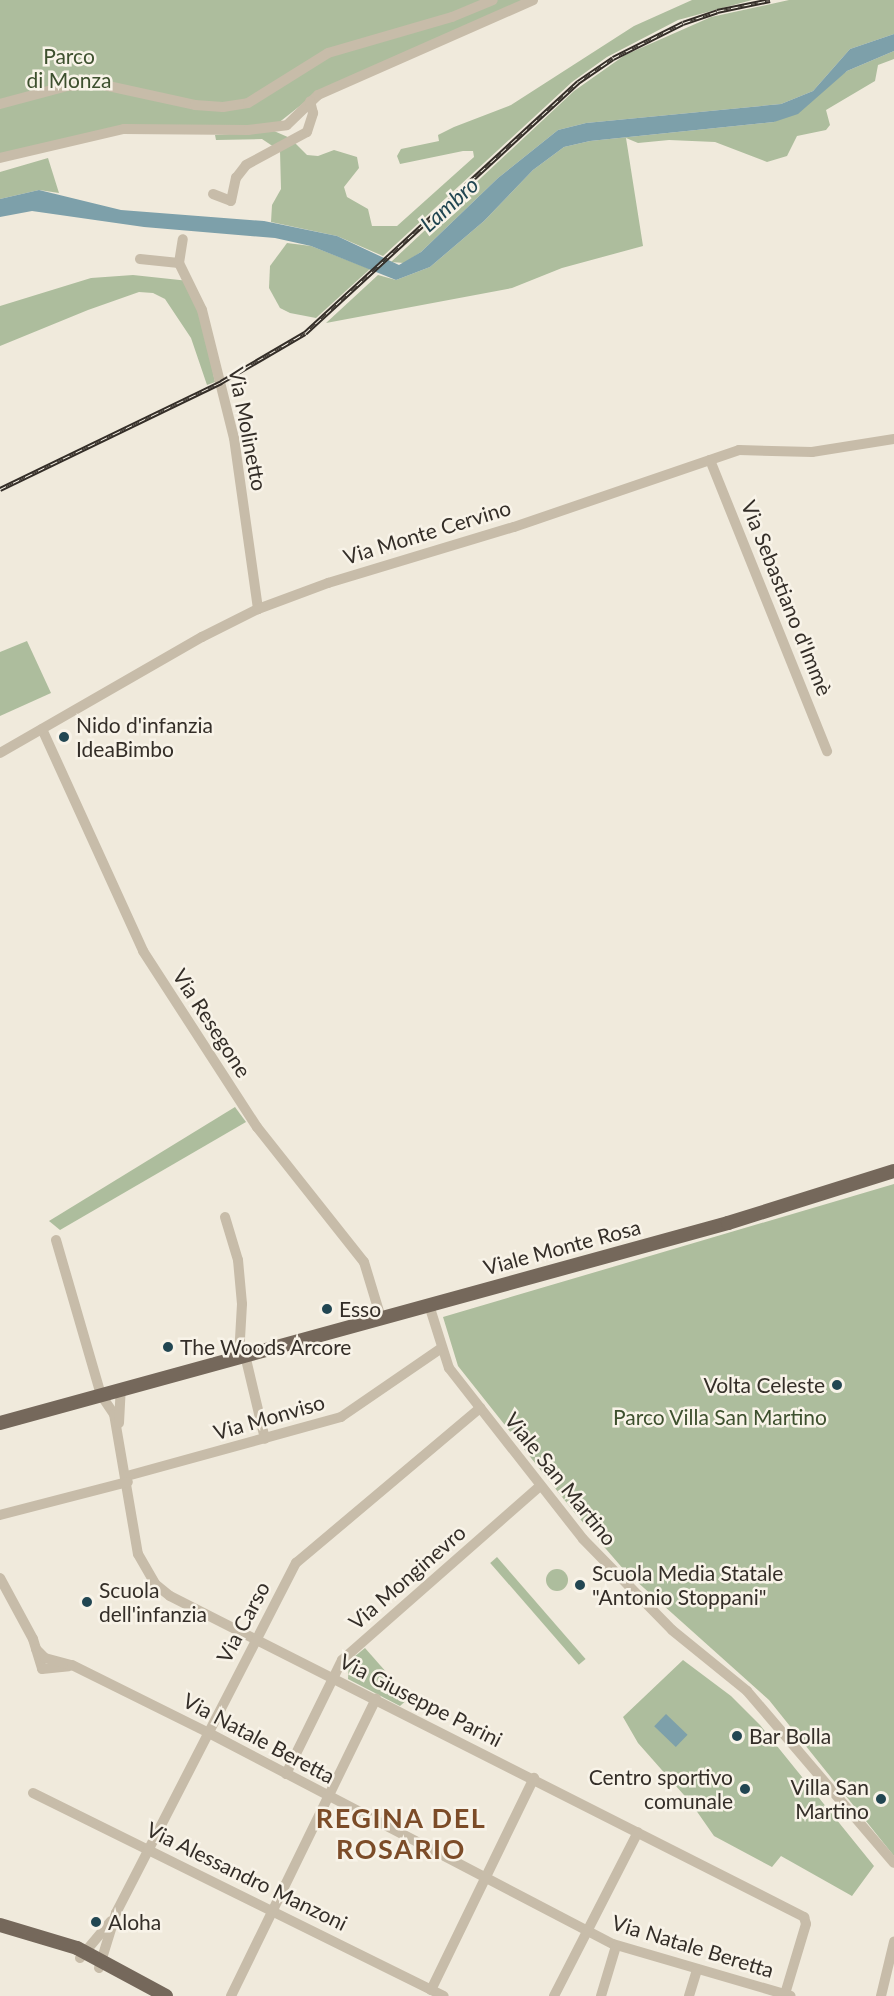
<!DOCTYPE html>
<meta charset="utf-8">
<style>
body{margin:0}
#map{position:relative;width:894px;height:1996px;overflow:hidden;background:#f0eadc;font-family:Lato,sans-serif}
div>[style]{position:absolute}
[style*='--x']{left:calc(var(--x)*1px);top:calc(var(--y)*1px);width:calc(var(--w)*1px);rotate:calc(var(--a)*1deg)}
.green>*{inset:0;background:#adbd9d;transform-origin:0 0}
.round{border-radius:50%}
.water>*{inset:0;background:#7da0aa;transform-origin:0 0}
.minor>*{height:10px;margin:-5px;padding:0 5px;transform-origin:5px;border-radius:5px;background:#c7bca9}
.major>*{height:14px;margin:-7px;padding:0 7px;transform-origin:7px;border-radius:7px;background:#75685b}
.rail>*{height:4.5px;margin-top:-2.25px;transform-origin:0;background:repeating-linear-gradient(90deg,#f8f3e8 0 7px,#342e28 0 14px);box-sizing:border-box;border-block:2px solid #342e28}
.dots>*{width:16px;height:16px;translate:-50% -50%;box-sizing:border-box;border:3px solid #f8f3e8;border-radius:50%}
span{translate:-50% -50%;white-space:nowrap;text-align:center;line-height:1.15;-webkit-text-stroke:5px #f8f3e8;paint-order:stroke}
.park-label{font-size:21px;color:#3d502e}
.street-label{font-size:21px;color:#342e28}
.poi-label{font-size:21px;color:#342e28}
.left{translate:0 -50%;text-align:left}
.right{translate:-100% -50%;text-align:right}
.water-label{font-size:22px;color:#214652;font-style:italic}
.district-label{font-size:27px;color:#7c4c28;font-weight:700;letter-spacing:1.5px}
</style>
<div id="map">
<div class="green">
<i style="clip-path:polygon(0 0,525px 0,320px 90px,277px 124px,257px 127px,124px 126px,0 156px)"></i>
<i style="clip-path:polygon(692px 0,752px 0,678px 20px,607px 57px,572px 82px,383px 256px,337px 236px,271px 222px,272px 205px,281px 189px,280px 151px,262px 139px,216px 140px,215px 135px,274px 131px,290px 138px,307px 155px,318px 156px,334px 150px,357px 157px,359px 168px,344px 187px,347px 197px,368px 209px,372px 226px,397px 226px,474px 157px,473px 151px,463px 151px,400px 164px,397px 156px,401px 149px,439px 141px,438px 135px,454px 127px,511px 105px,634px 26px)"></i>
<i style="clip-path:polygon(789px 0,894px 0,894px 34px,850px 49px,813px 91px,781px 104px,586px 123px,558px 130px,498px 178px,421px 252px,404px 263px,391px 262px,574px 91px,625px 55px,711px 17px)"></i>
<i style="clip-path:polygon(894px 51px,894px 59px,878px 65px,875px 81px,826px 110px,830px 125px,826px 130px,797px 136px,787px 156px,767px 162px,715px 142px,669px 140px,638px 143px,626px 138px,643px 246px,562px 268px,512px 288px,326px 323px,378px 275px,396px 280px,430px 267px,484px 221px,533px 170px,564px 147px,590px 141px,774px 122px,847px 71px)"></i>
<i style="clip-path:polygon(48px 158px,59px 193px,39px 190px,0 199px,0 172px)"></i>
<i style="clip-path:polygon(287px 243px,311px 246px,370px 269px,316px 318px,290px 313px,280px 308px,269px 288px,270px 266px)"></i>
<i style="clip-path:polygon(133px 275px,189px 281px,197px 296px,215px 382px,207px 385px,191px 338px,165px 299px,153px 293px,139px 292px,88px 310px,0 346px,0 306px,91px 278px)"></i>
<i style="clip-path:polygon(27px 641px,51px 693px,0 716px,0 652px)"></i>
<i style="clip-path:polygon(235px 1107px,246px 1122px,60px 1230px,49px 1221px)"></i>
<i style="clip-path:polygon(894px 1184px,894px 1856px,769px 1700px,625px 1571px,574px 1512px,458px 1366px,443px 1317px)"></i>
<i style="left:497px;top:1557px;width:135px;height:9px;rotate:49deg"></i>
<i class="round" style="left:546px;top:1569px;width:22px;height:22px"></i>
<i style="clip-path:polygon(365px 1648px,409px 1698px,400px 1706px,348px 1679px,349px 1661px)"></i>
<i style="clip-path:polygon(683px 1660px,731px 1696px,760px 1725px,874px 1866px,852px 1896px,781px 1856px,772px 1867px,714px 1836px,691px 1803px,638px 1743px,623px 1717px)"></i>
</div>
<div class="water">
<i style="clip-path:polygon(894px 34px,894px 51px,847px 71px,798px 114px,774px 122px,590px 141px,564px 147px,533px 170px,484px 221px,430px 267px,396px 280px,311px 246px,275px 238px,144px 227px,32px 211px,0 217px,0 199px,39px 190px,121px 210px,264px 221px,337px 236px,399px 265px,421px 252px,498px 178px,558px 130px,586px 123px,781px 104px,813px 91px,850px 49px)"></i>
<i style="left:666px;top:1714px;width:30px;height:17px;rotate:44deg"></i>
</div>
<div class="minor">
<i style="--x:0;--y:104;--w:69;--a:-15"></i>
<i style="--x:67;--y:86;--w:32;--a:-4"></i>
<i style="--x:99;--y:84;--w:98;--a:12.3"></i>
<i style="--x:195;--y:105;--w:28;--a:4"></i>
<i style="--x:223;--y:107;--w:25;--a:-9"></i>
<i style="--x:248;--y:103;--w:94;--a:-32"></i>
<i style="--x:328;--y:53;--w:129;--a:-16.2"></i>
<i style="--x:452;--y:17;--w:44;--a:-22.5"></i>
<i style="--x:0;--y:158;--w:127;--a:-13.2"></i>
<i style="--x:124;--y:129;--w:124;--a:0.5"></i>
<i style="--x:248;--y:130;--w:39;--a:-7"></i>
<i style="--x:287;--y:125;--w:43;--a:-44.1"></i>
<i style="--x:318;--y:95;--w:235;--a:-23.8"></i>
<i style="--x:213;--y:194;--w:19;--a:21"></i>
<i style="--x:231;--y:201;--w:24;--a:-78"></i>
<i style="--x:236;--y:178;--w:16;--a:-52"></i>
<i style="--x:246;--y:165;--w:69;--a:-28.4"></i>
<i style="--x:307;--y:132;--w:20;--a:-72"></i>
<i style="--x:313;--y:113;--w:12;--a:-104"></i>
<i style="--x:140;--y:259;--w:39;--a:6"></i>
<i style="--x:179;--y:263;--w:52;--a:63.9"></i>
<i style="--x:202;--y:310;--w:132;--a:76"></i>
<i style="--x:234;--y:438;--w:173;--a:82"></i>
<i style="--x:179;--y:263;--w:24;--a:-81"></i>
<i style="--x:710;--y:460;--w:314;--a:68.1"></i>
<i style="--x:42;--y:729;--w:244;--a:65.5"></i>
<i style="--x:143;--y:951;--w:210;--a:57.1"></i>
<i style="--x:257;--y:1127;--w:172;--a:51.6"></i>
<i style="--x:364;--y:1262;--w:59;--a:73.1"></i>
<i style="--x:0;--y:753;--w:233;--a:-29.9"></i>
<i style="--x:202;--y:637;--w:63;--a:-26.6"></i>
<i style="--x:258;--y:609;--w:75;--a:-20.4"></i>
<i style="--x:328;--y:583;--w:194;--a:-16.8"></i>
<i style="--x:514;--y:527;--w:238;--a:-18.9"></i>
<i style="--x:739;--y:450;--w:73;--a:1.6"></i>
<i style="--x:812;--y:452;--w:83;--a:-9"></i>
<i style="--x:225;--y:1217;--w:45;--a:73.2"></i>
<i style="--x:238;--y:1260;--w:44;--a:84.8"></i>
<i style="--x:242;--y:1304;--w:52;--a:93.3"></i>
<i style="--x:56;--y:1240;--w:161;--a:73.8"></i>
<i style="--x:101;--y:1395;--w:23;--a:56"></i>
<i style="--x:114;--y:1414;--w:142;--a:80.3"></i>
<i style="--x:138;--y:1554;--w:34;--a:60"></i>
<i style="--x:155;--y:1584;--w:19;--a:39"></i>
<i style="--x:170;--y:1596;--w:711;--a:26.85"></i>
<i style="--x:804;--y:1917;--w:7;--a:74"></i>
<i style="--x:806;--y:1924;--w:73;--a:106.7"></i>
<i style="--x:429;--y:1305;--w:66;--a:72.4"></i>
<i style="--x:449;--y:1368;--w:217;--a:51.9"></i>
<i style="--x:583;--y:1539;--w:127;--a:45.6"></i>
<i style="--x:672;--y:1630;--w:97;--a:39.1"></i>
<i style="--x:747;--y:1691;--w:226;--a:49.5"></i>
<i style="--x:245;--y:1355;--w:86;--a:76.6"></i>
<i style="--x:119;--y:1423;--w:34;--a:-87"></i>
<i style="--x:127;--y:1476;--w:222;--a:-15.4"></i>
<i style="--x:341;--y:1417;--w:120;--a:-34.5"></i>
<i style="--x:0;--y:1515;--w:132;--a:-14.5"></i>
<i style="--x:0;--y:1578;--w:69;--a:61.6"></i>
<i style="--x:33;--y:1639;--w:31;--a:73"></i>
<i style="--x:42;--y:1669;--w:27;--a:-6"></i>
<i style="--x:36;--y:1649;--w:13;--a:45"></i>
<i style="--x:45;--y:1658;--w:28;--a:15"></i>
<i style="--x:72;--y:1665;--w:151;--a:26.4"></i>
<i style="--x:207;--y:1732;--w:458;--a:27.6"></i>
<i style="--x:613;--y:1944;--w:185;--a:16.3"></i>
<i style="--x:286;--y:1774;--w:127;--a:-63.8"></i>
<i style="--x:342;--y:1660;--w:264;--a:-41.3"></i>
<i style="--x:33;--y:1793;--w:458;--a:26.3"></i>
<i style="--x:80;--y:1958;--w:48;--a:-50"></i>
<i style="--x:99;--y:1968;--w:58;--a:-72.8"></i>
<i style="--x:116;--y:1913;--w:394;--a:-62.8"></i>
<i style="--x:296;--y:1563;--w:241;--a:-40.1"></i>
<i style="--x:431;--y:1990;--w:236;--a:-64.1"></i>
<i style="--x:231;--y:1996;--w:331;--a:-64"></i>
<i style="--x:554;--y:1996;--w:184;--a:-62.9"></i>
<i style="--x:601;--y:1996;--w:52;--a:-73.3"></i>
<i style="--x:689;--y:1996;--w:28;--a:-73"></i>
<i style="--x:881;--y:1996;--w:56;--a:-76.5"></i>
</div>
<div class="major">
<i style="--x:0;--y:1423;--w:755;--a:-15.36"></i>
<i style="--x:728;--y:1223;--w:174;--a:-17.4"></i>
<i style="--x:0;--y:1925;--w:80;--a:16.6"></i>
<i style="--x:77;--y:1948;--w:101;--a:28.3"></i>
</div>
<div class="rail">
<i style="--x:0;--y:489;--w:246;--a:-25.8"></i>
<i style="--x:221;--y:382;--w:97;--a:-30.3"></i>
<i style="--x:305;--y:333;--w:371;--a:-42.6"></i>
<i style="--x:578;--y:82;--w:42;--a:-34.4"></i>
<i style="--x:613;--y:58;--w:78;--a:-26.6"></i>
<i style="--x:683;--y:23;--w:36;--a:-19"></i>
<i style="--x:717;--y:11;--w:54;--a:-11.7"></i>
</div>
<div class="dots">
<i style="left:64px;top:737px;background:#214652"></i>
<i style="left:327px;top:1309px;background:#214652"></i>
<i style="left:168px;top:1347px;background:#214652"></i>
<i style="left:837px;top:1385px;background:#214652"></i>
<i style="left:580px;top:1585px;background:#214652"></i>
<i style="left:87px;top:1602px;background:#214652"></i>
<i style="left:737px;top:1736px;background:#214652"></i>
<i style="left:745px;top:1789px;background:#214652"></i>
<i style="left:881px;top:1799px;background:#214652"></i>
<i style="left:96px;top:1922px;background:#214652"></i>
</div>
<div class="park-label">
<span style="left:69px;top:68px">Parco<br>di Monza</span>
<span style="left:720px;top:1417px">Parco Villa San Martino</span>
</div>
<div class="street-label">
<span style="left:248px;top:429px;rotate:79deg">Via Molinetto</span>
<span style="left:427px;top:532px;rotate:-17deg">Via Monte Cervino</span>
<span style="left:787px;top:598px;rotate:68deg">Via Sebastiano d'Immè</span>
<span style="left:212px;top:1023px;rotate:57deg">Via Resegone</span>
<span style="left:562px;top:1247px;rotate:-15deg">Viale Monte Rosa</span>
<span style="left:269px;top:1417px;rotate:-16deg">Via Monviso</span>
<span style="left:561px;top:1479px;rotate:51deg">Viale San Martino</span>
<span style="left:407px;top:1577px;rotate:-41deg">Via Monginevro</span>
<span style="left:243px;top:1622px;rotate:-62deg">Via Carso</span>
<span style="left:421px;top:1700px;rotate:27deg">Via Giuseppe Parini</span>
<span style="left:259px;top:1738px;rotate:28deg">Via Natale Beretta</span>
<span style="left:247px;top:1876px;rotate:26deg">Via Alessandro Manzoni</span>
<span style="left:693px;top:1946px;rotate:17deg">Via Natale Beretta</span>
</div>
<div class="poi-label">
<span class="left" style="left:76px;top:737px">Nido d'infanzia<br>IdeaBimbo</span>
<span class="left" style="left:339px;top:1309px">Esso</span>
<span class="left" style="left:180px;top:1347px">The Woods Arcore</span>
<span class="right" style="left:825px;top:1385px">Volta Celeste</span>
<span class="left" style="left:592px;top:1585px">Scuola Media Statale<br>"Antonio Stoppani"</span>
<span class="left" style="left:99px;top:1602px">Scuola<br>dell'infanzia</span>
<span class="left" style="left:749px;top:1736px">Bar Bolla</span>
<span class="right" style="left:733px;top:1789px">Centro sportivo<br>comunale</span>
<span class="right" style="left:869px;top:1799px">Villa San<br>Martino</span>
<span class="left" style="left:108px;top:1922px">Aloha</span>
</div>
<div class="water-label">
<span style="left:449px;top:204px;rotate:-42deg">Lambro</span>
</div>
<div class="district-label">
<span style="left:401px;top:1833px">REGINA DEL<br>ROSARIO</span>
</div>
</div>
